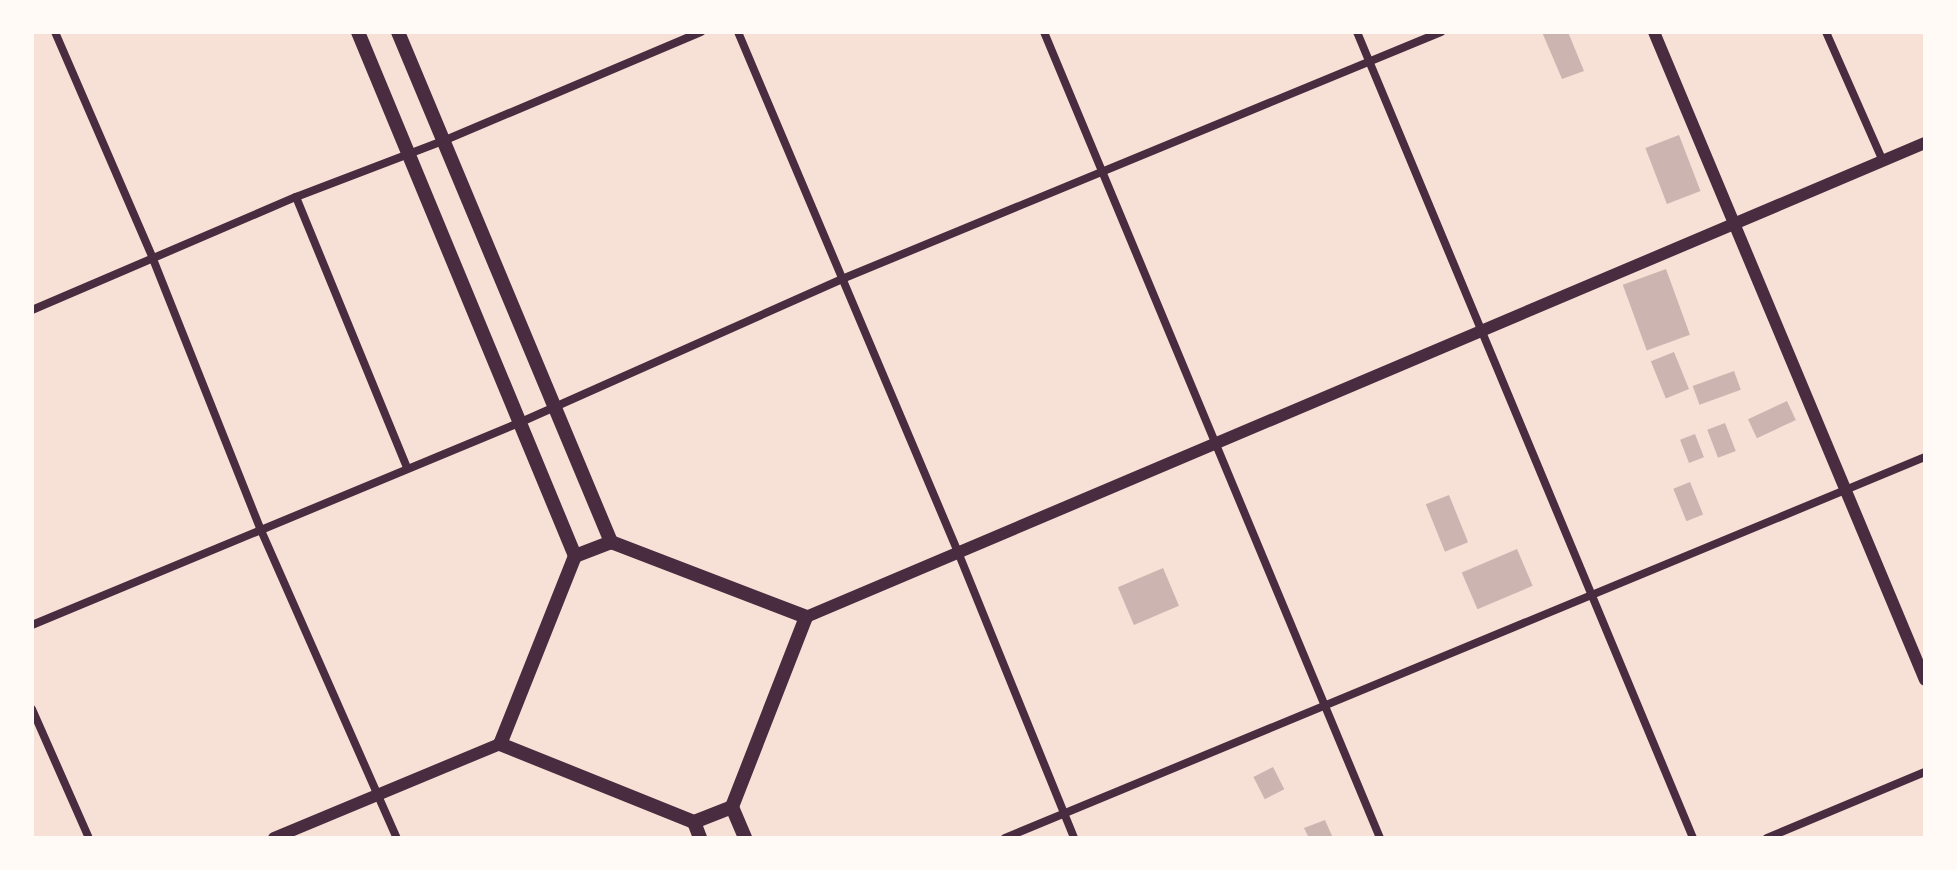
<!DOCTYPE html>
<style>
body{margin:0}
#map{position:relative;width:1957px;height:870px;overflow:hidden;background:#f7e1d7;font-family:Inter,sans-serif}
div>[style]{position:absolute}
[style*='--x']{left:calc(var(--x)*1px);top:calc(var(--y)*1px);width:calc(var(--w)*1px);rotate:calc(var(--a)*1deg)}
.building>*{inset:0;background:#ccb4b1;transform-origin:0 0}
.minor>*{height:8px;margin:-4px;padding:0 4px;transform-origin:4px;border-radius:4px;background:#4a2c40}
.tertiary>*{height:12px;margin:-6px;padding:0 6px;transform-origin:6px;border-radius:6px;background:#4a2c40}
.secondary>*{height:14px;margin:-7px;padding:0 7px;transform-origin:7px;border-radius:7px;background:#4a2c40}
span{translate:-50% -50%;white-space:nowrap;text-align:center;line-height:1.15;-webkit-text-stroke:6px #fffaf5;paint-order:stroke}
.frame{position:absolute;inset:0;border:34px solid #fffaf5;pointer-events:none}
</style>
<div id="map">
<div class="building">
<i style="clip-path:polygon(1542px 32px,1568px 32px,1584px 71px,1562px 79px)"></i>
<i style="left:1679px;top:135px;width:60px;height:36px;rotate:69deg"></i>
<i style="left:1666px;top:269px;width:70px;height:46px;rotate:70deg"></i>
<i style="left:1674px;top:352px;width:40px;height:25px;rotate:68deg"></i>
<i style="left:1734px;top:371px;width:20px;height:44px;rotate:70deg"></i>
<i style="left:1787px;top:401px;width:21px;height:43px;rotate:65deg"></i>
<i style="left:1725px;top:423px;width:30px;height:19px;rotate:69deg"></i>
<i style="left:1695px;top:434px;width:25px;height:16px;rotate:69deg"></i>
<i style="left:1690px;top:482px;width:35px;height:18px;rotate:68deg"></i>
<i style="left:1449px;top:495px;width:51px;height:25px;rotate:68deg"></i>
<i style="left:1517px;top:549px;width:40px;height:60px;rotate:67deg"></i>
<i style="left:1163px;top:568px;width:41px;height:49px;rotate:67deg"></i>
<i style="left:1273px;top:767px;width:25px;height:22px;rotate:63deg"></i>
<i style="clip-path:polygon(1325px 820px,1333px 838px,1309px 838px,1304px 828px)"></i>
</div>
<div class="minor">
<i style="--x:55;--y:32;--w:247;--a:66.6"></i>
<i style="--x:153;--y:259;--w:289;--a:68.3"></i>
<i style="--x:260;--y:528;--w:339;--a:66.2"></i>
<i style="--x:738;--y:32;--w:565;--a:67.07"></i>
<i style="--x:958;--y:552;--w:309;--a:67.9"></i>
<i style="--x:1044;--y:32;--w:873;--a:67.37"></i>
<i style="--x:1357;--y:32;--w:873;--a:67.37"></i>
<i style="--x:1826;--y:32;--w:141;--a:66.2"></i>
<i style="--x:296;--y:197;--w:293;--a:67.7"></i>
<i style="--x:32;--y:310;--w:287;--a:-23.2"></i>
<i style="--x:296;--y:197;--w:157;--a:-20.9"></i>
<i style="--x:443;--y:141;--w:280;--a:-22.9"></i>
<i style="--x:32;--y:625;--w:529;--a:-22.54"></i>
<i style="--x:521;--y:422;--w:351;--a:-24"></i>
<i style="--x:842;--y:279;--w:648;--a:-22.41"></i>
<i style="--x:32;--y:709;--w:141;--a:66.2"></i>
<i style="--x:1005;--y:838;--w:996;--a:-22.5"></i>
<i style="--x:1767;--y:838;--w:171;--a:-22.7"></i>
</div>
<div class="tertiary">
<i style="--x:1654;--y:32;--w:702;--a:67.3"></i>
<i style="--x:806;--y:617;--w:1215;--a:-22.96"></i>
<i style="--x:274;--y:838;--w:245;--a:-22.6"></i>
</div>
<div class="secondary">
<i style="--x:358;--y:32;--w:567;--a:67.5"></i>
<i style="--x:575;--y:556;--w:202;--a:111.7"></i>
<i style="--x:500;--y:744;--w:209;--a:21.9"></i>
<i style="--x:694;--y:822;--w:17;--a:69"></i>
<i style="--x:398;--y:32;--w:553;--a:67.33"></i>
<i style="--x:611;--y:542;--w:209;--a:21"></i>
<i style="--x:806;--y:617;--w:204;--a:111.3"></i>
<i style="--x:732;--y:807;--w:34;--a:67"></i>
<i style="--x:575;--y:556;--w:39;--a:-21"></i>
<i style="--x:694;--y:822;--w:41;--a:-21.5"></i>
</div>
<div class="frame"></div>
</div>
